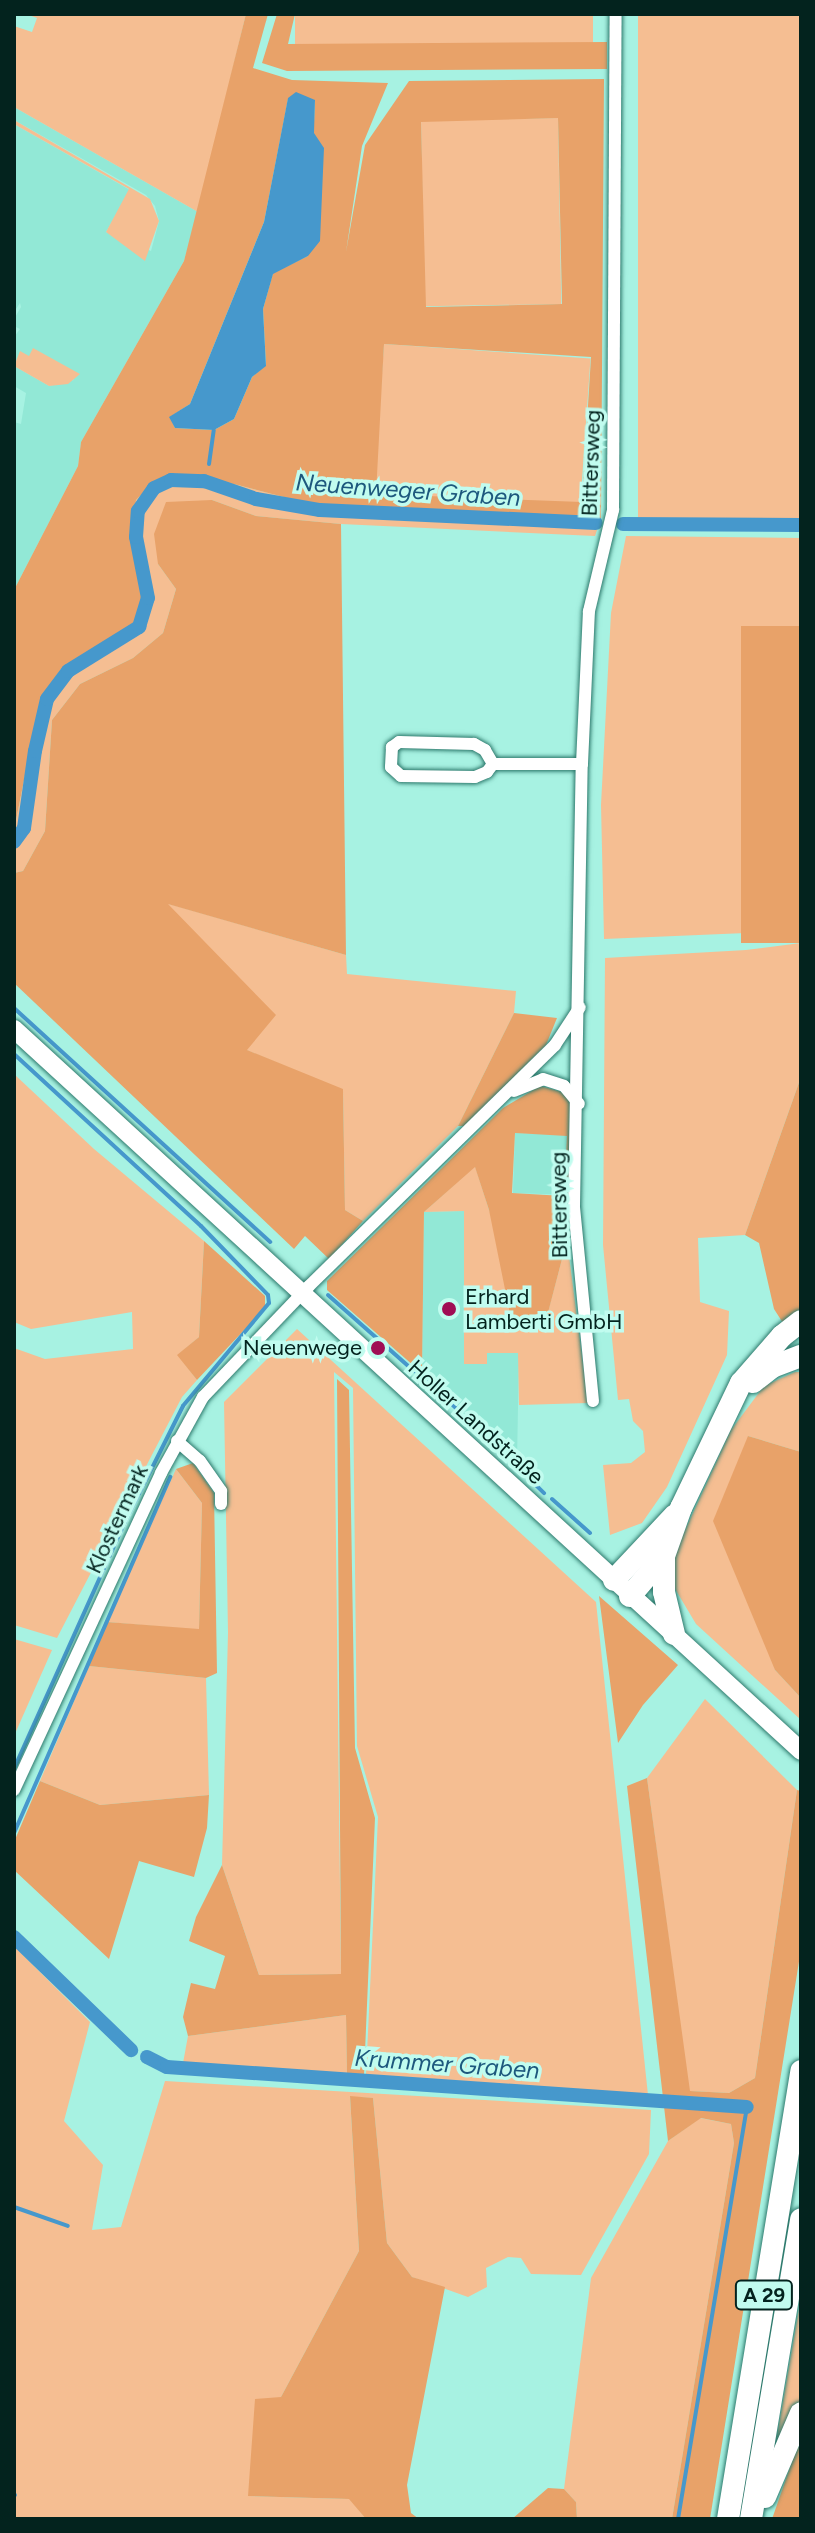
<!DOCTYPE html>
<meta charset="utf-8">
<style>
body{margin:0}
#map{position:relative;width:815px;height:2533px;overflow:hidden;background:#a7f2e2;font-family:Figtree,sans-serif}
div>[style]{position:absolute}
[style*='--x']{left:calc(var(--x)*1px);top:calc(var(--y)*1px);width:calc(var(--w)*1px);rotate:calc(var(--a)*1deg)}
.built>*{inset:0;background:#92e8d6;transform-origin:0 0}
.green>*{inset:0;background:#f5be92;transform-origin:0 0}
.forest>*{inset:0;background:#e8a269;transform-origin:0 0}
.water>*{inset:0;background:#4698cc}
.stream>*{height:4px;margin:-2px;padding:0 2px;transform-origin:2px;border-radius:2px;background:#4698cc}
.canal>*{height:14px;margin:-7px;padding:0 7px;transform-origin:7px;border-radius:7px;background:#4698cc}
.roads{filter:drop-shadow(0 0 2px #2d796c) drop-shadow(0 0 2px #2d796c)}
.street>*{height:12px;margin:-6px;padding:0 6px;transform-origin:6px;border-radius:6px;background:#fff}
.secondary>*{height:18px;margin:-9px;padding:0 9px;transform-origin:9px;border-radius:9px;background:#fff}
.highway>*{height:22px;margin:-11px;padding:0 11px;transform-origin:11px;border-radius:11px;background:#fff}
.dots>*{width:22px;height:22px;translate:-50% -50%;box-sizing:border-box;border:4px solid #c1fcef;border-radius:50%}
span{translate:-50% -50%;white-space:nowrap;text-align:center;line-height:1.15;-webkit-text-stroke:7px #c1fcef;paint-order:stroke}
.shield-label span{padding:2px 6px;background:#c1fcef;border:2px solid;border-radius:6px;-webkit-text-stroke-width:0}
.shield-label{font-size:20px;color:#03231e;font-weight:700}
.street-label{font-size:22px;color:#03231e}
.poi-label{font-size:22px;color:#03231e}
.left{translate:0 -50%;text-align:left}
.right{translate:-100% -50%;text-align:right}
.water-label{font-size:24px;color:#1d587d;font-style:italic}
.frame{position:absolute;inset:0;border:16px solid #03231e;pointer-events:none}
</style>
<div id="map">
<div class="built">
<i style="clip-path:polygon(14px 107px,198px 212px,184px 261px,81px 442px,78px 466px,14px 590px,14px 422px,21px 424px,26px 393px,14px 386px,14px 366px,49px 386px,74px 380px,29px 356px,14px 362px,14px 337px,20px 329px,14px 326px,14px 319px,21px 307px,20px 303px,14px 312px,14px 124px,130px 190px,106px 232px,151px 251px,159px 221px,155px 206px,146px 195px,14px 120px)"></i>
<i style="left:515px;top:1133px;width:52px;height:60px;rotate:2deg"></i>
<i style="clip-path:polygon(464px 1211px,464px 1364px,486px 1364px,486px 1353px,519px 1353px,517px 1461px,422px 1373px,424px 1212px)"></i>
</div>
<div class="green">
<i style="clip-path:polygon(26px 14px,246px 14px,198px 212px,14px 107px,14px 26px,32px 32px,37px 18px)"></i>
<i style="left:295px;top:14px;width:298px;height:31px"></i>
<i style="left:638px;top:14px;width:163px;height:505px"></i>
<i style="left:558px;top:118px;width:186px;height:137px;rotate:89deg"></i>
<i style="clip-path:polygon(14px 120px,150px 199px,159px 221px,145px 261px,106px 232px,129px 189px,14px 124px)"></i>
<i style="left:384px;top:344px;width:207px;height:150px;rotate:4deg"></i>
<i style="clip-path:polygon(33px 348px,80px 374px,68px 384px,49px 386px,14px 366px,20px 351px,29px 356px)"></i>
<i style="clip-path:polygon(172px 475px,238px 485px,318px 506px,601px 518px,595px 536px,341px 524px,256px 516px,212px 500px,158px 564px,176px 589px,163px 633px,133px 658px,80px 684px,52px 720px,45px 831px,23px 871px,14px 873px,14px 830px,40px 701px,61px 669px,105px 643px,144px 598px,132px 541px,136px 500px,152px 484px)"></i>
<i style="clip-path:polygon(626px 536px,801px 538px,801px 626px,741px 630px,746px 933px,604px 939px,601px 805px,611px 613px)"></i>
<i style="clip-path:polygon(166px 903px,346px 955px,347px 974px,516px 991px,514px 1013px,458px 1126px,363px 1221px,345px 1210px,343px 1090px,246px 1050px)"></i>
<i style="clip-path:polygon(801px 943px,801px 1077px,745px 1235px,698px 1238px,700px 1302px,729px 1311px,727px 1355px,667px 1487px,642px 1523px,610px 1535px,603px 1465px,631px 1463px,645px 1452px,643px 1431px,633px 1421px,629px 1399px,618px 1400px,603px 1245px,605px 958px,746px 950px)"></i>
<i style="clip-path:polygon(14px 1074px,94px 1149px,204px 1241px,199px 1337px,178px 1355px,197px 1380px,182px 1397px,57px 1638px,14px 1625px,14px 1348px,45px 1359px,133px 1349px,132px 1312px,31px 1329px,14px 1322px)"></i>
<i style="clip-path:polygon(475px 1166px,489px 1210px,544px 1327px,567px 1240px,588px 1403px,519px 1405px,518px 1353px,487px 1353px,487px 1364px,464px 1364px,464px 1211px,424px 1212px)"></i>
<i style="clip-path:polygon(297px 1329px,596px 1602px,648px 2095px,366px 2075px,378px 1817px,357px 1746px,353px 1388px,334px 1372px,341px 1974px,259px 1975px,222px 1865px,228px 1633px,224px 1402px)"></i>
<i style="clip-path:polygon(795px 1372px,801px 1372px,801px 1452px,748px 1436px,775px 1670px,801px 1698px,801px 1720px,696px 1624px,671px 1582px,671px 1561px,731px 1430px,764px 1386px)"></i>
<i style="clip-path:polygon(176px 1469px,202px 1503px,199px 1630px,107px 1622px)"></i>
<i style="clip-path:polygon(14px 1639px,52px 1650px,14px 1736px)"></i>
<i style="clip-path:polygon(89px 1666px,206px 1678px,209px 1795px,100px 1805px,40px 1781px)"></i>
<i style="clip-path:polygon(705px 1699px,797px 1790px,755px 2078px,729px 2093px,689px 2091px,647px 1778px)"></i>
<i style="clip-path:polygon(14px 1946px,90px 2022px,64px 2121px,103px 2165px,92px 2230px,121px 2227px,165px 2081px,651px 2110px,649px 2154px,581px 2275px,531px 2274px,521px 2258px,508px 2257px,486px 2268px,487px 2287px,468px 2297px,412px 2277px,387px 2243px,373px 2098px,350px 2097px,359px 2251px,281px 2397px,249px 2496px,350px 2499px,366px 2519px,14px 2519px)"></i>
<i style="clip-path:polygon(346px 2015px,347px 2074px,183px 2063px,188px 2036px)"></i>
<i style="clip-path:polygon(700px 2118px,731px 2124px,734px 2143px,672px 2519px,577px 2519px,576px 2502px,564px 2489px,591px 2278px,668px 2141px)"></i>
<i style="clip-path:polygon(801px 2297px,801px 2401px,775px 2448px)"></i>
</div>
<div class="forest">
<i style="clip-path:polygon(evenodd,246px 14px,268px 14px,253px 68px,292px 80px,388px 83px,362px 146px,346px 252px,365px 145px,409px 81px,604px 79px,601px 518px,318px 506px,238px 485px,172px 475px,152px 484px,136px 500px,132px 541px,144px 598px,133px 626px,61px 669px,40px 701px,14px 830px,14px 590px,78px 466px,81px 442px,184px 261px,246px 14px,288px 99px,315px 100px,308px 256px,273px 273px,263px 309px,266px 365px,252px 377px,234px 419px,214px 430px,175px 428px,170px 417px,190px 404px,264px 222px,288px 99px,246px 14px,558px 118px,562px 304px,426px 307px,421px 122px,558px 118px,246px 14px,384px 344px,591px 357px,582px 502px,376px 494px,384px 344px)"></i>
<i style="clip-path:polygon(277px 14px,295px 14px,288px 44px,607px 42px,607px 69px,287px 71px,262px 63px)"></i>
<i style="clip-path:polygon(212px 500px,256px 516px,341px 524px,346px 955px,168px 904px,276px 1015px,247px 1050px,343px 1089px,345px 1210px,363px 1221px,329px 1259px,305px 1236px,294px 1249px,14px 983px,14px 873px,23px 871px,45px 831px,52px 720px,80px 684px,133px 658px,163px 633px,176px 589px,158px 564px,154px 534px,166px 502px)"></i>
<i style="left:801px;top:626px;width:317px;height:60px;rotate:90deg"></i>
<i style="clip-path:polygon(514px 1013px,557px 1018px,546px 1045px,464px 1126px,458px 1126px)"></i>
<i style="clip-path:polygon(801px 1077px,801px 1308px,783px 1323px,774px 1309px,759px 1243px,745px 1235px)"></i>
<i style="clip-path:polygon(evenodd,540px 1086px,562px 1092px,573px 1104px,567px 1240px,544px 1328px,512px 1324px,489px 1210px,475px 1167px,424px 1212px,422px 1373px,327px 1290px,327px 1281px,503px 1108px,540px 1086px,515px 1133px,567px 1136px,564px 1196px,512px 1193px,515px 1133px)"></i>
<i style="clip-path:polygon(204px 1241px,265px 1296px,265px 1308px,197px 1380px,177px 1355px,199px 1337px)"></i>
<i style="clip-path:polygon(337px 1379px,349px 1390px,355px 1748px,375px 1818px,364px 2075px,347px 2074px,346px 2015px,188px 2036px,183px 2017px,191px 1983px,215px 1989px,225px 1956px,189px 1941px,196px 1917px,222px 1865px,259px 1975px,341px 1974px)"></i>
<i style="clip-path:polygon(748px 1436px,801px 1452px,801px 1698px,775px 1670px,713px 1521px)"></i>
<i style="clip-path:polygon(193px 1463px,214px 1493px,217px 1673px,206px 1678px,89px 1666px,107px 1622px,199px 1629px,202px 1503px,176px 1469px)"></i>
<i style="clip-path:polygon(599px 1596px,678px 1665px,643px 1705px,618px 1743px)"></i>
<i style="clip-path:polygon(647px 1778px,690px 2091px,729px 2093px,755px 2078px,797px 1790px,801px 1791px,801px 1949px,710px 2519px,672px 2519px,734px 2143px,731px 2124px,701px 2118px,668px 2141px,627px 1786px)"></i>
<i style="clip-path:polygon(40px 1781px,100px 1805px,209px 1795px,207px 1828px,194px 1877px,139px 1861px,109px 1959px,14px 1870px,14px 1842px)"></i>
<i style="clip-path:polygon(350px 2096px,373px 2098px,387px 2243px,412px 2277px,445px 2287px,407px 2485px,411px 2513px,419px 2519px,366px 2519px,349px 2499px,248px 2496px,255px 2399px,281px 2397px,359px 2251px)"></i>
<i style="clip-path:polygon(801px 2442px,801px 2519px,772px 2519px,794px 2456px)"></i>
<i style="clip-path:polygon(548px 2488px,564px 2489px,576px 2502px,577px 2519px,512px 2519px)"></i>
</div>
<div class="water">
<i style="clip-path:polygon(296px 92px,315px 100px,314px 133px,324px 148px,320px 241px,308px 256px,273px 274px,263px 309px,266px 366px,252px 377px,234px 419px,214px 430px,175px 428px,169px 417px,190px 404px,264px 222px,288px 98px)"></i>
</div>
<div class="stream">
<i style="--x:209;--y:464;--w:34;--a:-82"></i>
<i style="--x:14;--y:1008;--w:347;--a:42.4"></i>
<i style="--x:14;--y:1054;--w:254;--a:42.6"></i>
<i style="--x:201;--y:1226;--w:96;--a:45.8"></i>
<i style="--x:268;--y:1295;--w:8;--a:83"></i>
<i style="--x:269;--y:1303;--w:134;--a:129.9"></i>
<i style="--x:183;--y:1406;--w:132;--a:116.6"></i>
<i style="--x:124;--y:1524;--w:269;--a:114.2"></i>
<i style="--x:328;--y:1295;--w:115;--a:41.5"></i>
<i style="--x:425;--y:1379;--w:48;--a:43.3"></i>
<i style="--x:471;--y:1423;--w:25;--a:42"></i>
<i style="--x:504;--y:1454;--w:56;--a:44.3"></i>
<i style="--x:552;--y:1499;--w:51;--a:41.8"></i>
<i style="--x:14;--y:1833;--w:389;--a:-66.3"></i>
<i style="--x:14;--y:2207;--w:57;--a:19.4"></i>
<i style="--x:14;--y:2495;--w:1;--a:0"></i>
<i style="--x:678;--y:2519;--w:418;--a:-80.5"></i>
</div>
<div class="canal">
<i style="--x:623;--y:524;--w:178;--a:0.3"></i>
<i style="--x:14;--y:842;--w:17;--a:-54"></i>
<i style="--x:24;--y:828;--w:78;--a:-81.9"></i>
<i style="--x:35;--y:751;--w:53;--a:-77"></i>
<i style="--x:47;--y:699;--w:35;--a:-53"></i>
<i style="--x:68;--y:671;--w:84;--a:-31.8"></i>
<i style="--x:139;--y:627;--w:30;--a:-73"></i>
<i style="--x:148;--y:598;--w:62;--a:-101.1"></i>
<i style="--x:136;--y:537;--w:26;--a:-86"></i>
<i style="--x:138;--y:511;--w:28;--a:-55"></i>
<i style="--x:154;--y:488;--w:19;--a:-25"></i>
<i style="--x:171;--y:480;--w:33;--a:2"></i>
<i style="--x:204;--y:481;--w:55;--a:19.1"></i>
<i style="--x:256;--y:499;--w:65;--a:9.8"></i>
<i style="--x:320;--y:510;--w:276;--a:2.7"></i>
<i style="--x:14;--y:1937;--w:163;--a:44"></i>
<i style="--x:147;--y:2057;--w:22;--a:27"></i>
<i style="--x:167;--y:2067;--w:581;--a:3.95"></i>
</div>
<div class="roads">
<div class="street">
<i style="--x:493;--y:764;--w:16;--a:-120"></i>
<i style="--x:485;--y:750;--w:13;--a:-151"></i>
<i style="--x:474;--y:744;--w:75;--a:-178.5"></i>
<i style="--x:399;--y:742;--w:9;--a:144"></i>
<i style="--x:392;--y:747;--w:20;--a:93"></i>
<i style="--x:391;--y:767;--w:13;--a:42"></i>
<i style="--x:401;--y:776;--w:74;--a:0.8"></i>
<i style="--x:475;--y:777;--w:13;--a:-23"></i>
<i style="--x:487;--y:772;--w:10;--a:-53"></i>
<i style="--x:493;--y:764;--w:89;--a:0"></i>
<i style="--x:514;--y:1091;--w:31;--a:-22"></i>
<i style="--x:543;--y:1079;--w:22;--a:18"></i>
<i style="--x:564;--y:1086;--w:23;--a:50"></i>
<i style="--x:593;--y:1401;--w:196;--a:-95.6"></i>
<i style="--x:574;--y:1206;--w:442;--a:-89"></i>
<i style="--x:582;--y:764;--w:153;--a:-87.4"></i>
<i style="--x:589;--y:611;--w:104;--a:-76.6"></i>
<i style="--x:613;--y:510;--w:496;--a:-89.7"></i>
<i style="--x:177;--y:1441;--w:30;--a:41"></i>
<i style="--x:200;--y:1461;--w:37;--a:55"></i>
<i style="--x:221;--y:1491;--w:13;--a:90"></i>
<i style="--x:14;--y:1790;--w:349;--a:-65.1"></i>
<i style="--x:161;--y:1473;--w:87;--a:-61.1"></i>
<i style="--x:203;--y:1397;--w:153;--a:-46.3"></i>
<i style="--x:309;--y:1286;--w:344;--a:-44.4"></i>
<i style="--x:555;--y:1045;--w:45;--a:-56.7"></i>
</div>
<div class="secondary">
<i style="--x:14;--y:1029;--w:1068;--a:42.53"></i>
</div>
<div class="highway">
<i style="--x:753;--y:1382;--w:24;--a:-38"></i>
<i style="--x:772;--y:1367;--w:31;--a:-21"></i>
<i style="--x:664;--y:1556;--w:36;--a:90"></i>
<i style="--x:664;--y:1592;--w:43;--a:76.6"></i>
<i style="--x:614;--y:1580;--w:89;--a:-46.8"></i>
<i style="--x:630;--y:1596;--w:52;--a:-49.6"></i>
<i style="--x:664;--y:1556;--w:51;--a:-70.5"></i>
<i style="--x:681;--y:1508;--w:139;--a:-64.4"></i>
<i style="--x:741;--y:1383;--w:62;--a:-48.9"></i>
<i style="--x:782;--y:1336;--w:24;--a:-38"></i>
<i style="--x:765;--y:2497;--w:91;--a:-66.8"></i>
<i style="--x:728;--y:2519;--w:454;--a:-80.7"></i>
<i style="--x:751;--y:2519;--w:304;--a:-80.5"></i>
</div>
</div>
<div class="dots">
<i style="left:449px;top:1309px;background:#a00e55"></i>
<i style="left:378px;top:1348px;background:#a00e55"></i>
</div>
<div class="shield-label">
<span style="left:764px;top:2295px">A 29</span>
</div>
<div class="street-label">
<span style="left:591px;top:463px;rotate:-88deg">Bittersweg</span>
<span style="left:559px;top:1205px;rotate:-91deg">Bittersweg</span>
<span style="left:476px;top:1422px;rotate:42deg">Holler Landstraße</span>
<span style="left:117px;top:1519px;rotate:-65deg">Klostermark</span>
</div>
<div class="poi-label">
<span class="left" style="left:465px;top:1309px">Erhard<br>Lamberti GmbH</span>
<span class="right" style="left:362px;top:1348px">Neuenwege</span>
</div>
<div class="water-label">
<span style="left:408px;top:490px;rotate:4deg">Neuenweger Graben</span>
<span style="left:447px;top:2064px;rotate:4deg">Krummer Graben</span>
</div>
<div class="frame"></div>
</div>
